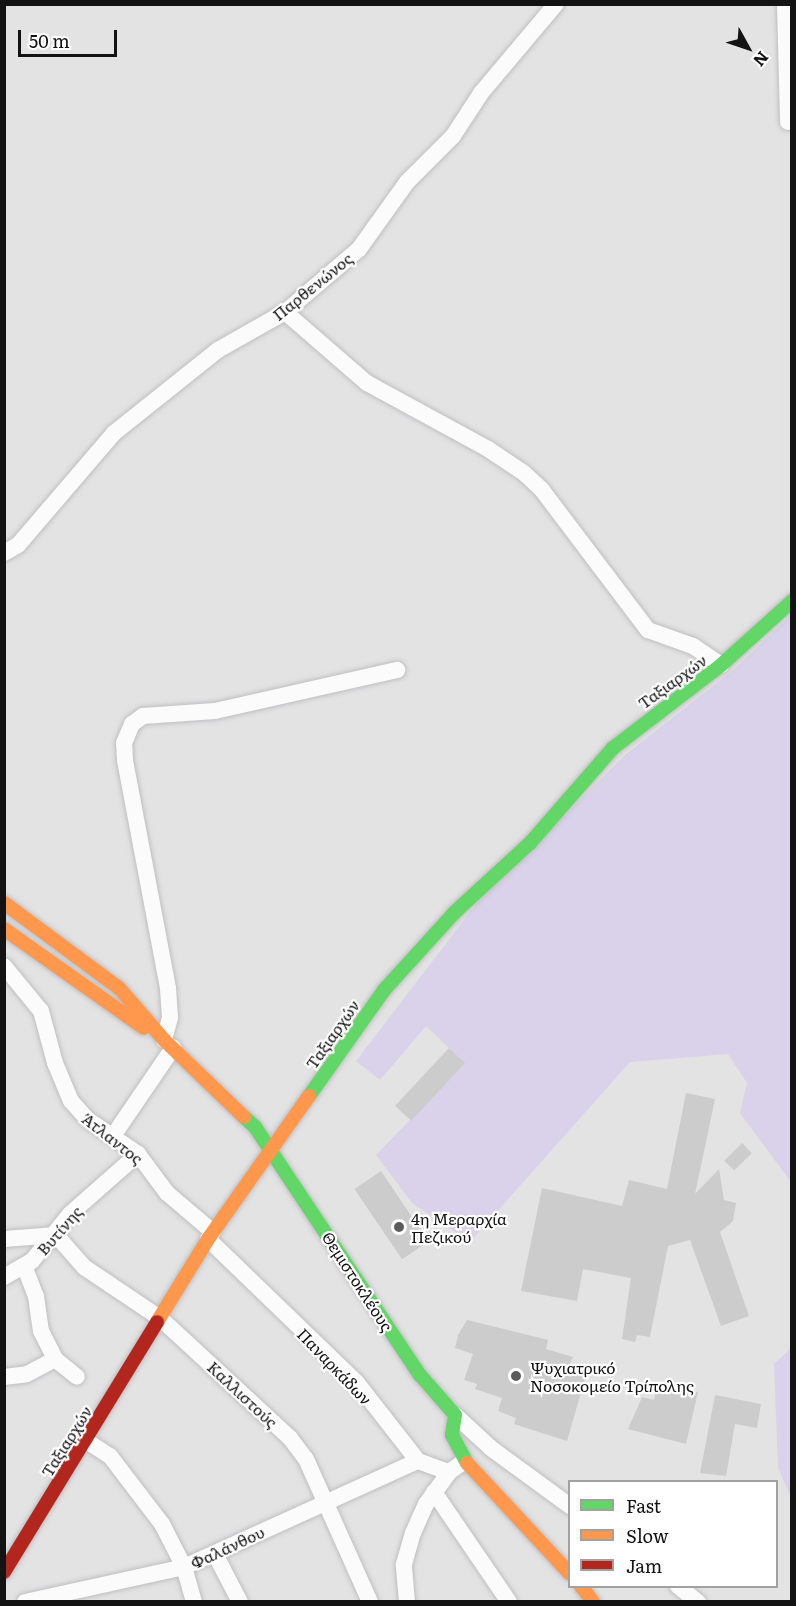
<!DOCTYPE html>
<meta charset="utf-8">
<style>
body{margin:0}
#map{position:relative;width:796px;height:1606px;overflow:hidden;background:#e3e3e4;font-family:Literata,serif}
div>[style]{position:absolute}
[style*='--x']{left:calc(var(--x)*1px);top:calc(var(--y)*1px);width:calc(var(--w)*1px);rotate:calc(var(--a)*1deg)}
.green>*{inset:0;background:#d9d2ea}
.building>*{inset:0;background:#cccccd;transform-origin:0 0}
.roads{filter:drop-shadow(0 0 2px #bfbfc0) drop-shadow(0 0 2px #bfbfc0)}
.street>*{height:16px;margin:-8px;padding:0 8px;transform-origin:8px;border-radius:8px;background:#fbfbfb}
.fast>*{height:14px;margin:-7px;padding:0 7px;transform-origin:7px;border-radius:7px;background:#63d668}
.slow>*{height:14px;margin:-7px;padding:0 7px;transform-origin:7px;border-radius:7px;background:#ff974d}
.jam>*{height:14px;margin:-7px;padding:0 7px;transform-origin:7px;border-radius:7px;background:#b3261e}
.dots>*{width:16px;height:16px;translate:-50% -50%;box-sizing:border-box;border:3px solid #fff;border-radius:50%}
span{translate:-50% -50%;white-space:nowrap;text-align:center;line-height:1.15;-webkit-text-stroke:4.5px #fff;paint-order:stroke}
.street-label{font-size:16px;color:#131314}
.poi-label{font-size:16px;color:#131314}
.left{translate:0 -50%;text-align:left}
.frame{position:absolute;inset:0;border:6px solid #131314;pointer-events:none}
.legend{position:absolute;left:568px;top:1480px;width:210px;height:108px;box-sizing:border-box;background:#fff;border:2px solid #a1a1a1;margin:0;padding:8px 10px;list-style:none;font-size:18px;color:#131314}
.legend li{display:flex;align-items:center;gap:12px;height:30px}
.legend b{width:30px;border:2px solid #a1a1a1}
.north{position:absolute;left:718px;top:18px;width:60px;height:60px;-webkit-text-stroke:4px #fff;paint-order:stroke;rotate:130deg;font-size:16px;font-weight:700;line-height:24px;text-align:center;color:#131314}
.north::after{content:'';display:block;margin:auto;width:21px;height:27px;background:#131314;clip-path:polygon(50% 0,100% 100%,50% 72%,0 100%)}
.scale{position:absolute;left:18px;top:30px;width:99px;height:27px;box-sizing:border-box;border:3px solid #131314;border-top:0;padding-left:8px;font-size:18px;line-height:21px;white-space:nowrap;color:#131314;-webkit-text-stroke:4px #fff;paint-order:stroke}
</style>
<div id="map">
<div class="green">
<i style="clip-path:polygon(791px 615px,791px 1182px,740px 1113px,747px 1083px,728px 1054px,630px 1062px,470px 1242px,412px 1203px,376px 1155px,465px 1063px,426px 1026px,380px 1080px,356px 1061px,477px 903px,625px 755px,731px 672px)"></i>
<i style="clip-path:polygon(791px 1348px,791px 1347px,791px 1497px,778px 1468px,774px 1364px)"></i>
</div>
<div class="building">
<i style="left:449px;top:1048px;width:22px;height:79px;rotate:43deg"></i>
<i style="clip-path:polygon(686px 1093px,715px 1099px,695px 1194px,719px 1169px,724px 1200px,736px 1203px,733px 1221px,720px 1232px,749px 1316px,721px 1326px,690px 1240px,668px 1246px,650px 1337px,637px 1335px,635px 1342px,622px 1339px,631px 1278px,583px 1269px,577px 1301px,521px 1291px,542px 1188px,622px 1206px,629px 1180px,667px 1189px)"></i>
<i style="left:742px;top:1143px;width:14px;height:25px;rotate:45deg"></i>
<i style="left:381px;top:1171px;width:85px;height:32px;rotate:56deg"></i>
<i style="clip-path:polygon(467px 1320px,548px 1340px,546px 1349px,573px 1357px,570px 1364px,587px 1372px,567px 1441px,514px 1424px,516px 1418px,498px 1411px,502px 1398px,475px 1389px,477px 1384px,464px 1380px,473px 1354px,455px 1348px,458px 1335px)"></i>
<i style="clip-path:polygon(657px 1384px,698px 1392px,686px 1444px,628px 1429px,642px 1397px,654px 1400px)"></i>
<i style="clip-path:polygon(715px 1395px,761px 1404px,757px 1428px,735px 1424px,726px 1476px,700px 1473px)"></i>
</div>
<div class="roads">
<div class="street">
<i style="--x:785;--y:4;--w:118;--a:88.5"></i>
<i style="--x:285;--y:312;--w:108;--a:40.9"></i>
<i style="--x:367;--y:383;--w:138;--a:28.6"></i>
<i style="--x:488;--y:449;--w:43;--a:33.7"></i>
<i style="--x:524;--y:473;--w:25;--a:43"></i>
<i style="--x:542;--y:490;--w:176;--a:52.9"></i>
<i style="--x:648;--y:630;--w:48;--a:19.6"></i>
<i style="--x:693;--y:646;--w:34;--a:34"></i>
<i style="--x:4;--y:553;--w:16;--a:-30"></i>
<i style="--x:18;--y:545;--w:148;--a:-49.4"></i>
<i style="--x:114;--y:433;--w:133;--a:-38.6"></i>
<i style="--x:218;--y:350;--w:77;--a:-29.6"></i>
<i style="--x:285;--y:312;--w:97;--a:-40.4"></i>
<i style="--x:359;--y:249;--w:82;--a:-54.4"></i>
<i style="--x:407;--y:182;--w:65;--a:-45"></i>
<i style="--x:453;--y:136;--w:51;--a:-56.9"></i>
<i style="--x:481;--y:93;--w:116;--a:-49.9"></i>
<i style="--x:4;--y:966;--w:58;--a:50.6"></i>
<i style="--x:41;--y:1011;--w:54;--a:74.9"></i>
<i style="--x:55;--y:1063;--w:41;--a:67.2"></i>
<i style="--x:71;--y:1101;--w:24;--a:48"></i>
<i style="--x:87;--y:1119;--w:62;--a:34.5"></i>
<i style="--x:138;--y:1154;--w:49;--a:53.4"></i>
<i style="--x:167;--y:1193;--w:60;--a:40.3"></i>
<i style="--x:164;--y:1040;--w:24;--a:-75"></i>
<i style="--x:170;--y:1017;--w:29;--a:-94"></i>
<i style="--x:168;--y:988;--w:232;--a:-100.7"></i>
<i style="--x:125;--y:760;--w:17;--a:-93"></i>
<i style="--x:124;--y:743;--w:21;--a:-67"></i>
<i style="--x:132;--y:724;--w:14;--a:-36"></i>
<i style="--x:143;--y:716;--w:72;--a:-4"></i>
<i style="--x:215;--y:711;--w:187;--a:-12.7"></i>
<i style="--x:113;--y:1136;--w:107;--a:-55.7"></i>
<i style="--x:4;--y:1239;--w:52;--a:-4.4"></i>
<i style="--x:56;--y:1235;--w:43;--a:48.8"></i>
<i style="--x:84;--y:1267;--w:92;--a:33.9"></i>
<i style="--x:160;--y:1318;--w:177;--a:42.7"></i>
<i style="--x:290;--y:1438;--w:26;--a:53"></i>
<i style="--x:306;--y:1459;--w:157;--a:65.9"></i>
<i style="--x:208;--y:1239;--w:207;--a:44"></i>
<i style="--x:357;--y:1383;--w:99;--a:52"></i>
<i style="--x:418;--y:1461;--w:33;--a:20"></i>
<i style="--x:449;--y:1472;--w:19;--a:-35"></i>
<i style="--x:25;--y:1268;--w:30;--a:69"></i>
<i style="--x:36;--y:1296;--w:35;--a:82"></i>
<i style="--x:41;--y:1331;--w:31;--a:63"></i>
<i style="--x:55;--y:1359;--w:28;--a:39"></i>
<i style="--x:4;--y:1277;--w:32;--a:-30"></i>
<i style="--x:32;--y:1261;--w:60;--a:-51"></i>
<i style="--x:70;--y:1214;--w:91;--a:-41.4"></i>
<i style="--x:4;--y:1377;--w:23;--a:-7"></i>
<i style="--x:27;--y:1374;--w:32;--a:-28"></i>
<i style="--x:455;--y:1415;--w:50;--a:42.6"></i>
<i style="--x:492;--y:1449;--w:97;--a:36.2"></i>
<i style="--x:85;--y:1440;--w:30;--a:33"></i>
<i style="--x:110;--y:1456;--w:86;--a:52.6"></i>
<i style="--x:162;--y:1524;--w:48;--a:62.9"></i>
<i style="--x:184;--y:1567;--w:36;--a:74"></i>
<i style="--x:434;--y:1492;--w:133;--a:55.7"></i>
<i style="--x:215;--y:1554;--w:54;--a:62.5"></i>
<i style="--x:678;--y:1586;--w:26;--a:39"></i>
<i style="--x:25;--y:1602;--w:163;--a:-12.4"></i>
<i style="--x:184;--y:1567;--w:257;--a:-24.4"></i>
<i style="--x:407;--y:1602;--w:38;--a:-95"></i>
<i style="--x:404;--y:1564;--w:32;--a:-74"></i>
<i style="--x:413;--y:1533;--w:32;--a:-66"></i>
<i style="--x:426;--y:1504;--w:39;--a:-54"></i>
</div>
<div class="fast">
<i style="--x:309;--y:1096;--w:130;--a:-54.7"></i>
<i style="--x:384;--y:990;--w:105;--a:-47.7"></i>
<i style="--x:455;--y:912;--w:102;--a:-42.6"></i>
<i style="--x:530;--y:843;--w:126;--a:-48.9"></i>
<i style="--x:613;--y:748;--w:136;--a:-37.5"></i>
<i style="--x:721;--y:665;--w:96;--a:-42"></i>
<i style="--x:244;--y:1117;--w:15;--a:42"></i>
<i style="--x:255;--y:1127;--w:298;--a:56.4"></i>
<i style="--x:420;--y:1375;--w:53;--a:48.8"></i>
<i style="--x:455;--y:1415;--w:20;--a:99"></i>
<i style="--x:452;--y:1435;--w:32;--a:62"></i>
</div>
<div class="slow">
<i style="--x:4;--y:903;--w:143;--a:36.5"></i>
<i style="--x:119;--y:988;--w:69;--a:49.1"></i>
<i style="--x:164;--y:1040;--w:111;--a:43.9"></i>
<i style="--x:4;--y:929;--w:171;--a:35.3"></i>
<i style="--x:157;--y:1322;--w:97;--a:-58.4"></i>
<i style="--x:208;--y:1239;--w:175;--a:-54.8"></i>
<i style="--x:467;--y:1463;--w:151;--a:47.1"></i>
<i style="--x:581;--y:1586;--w:20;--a:53"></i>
</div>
<div class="jam">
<i style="--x:4;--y:1572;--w:293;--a:-58.5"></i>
</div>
</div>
<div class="dots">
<i style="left:399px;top:1227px;background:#5c5c5d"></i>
<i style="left:516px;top:1376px;background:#5c5c5d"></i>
</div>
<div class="street-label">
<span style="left:312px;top:286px;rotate:-39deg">Παρθενώνος</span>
<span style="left:672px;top:681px;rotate:-36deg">Ταξιαρχών</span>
<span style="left:332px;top:1034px;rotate:-55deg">Ταξιαρχών</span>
<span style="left:113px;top:1138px;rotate:38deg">Άτλαντος</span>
<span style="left:59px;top:1230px;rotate:-49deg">Βυτίνης</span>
<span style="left:358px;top:1281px;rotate:57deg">Θεμιστοκλέους</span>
<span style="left:335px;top:1366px;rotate:46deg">Παναρκάδων</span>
<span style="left:243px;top:1394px;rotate:43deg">Καλλιστούς</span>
<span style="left:66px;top:1441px;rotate:-58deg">Ταξιαρχών</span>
<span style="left:227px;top:1547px;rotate:-25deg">Φαλάνθου</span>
</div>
<div class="poi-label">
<span class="left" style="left:411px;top:1227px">4η Μεραρχία<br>Πεζικού</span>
<span class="left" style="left:530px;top:1376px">Ψυχιατρικό<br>Νοσοκομείο Τρίπολης</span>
</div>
<div class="frame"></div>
<ul class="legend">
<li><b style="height:8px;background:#63d668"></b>Fast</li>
<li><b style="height:8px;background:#ff974d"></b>Slow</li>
<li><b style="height:8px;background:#b3261e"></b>Jam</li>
</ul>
<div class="north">N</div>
<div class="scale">50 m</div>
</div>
